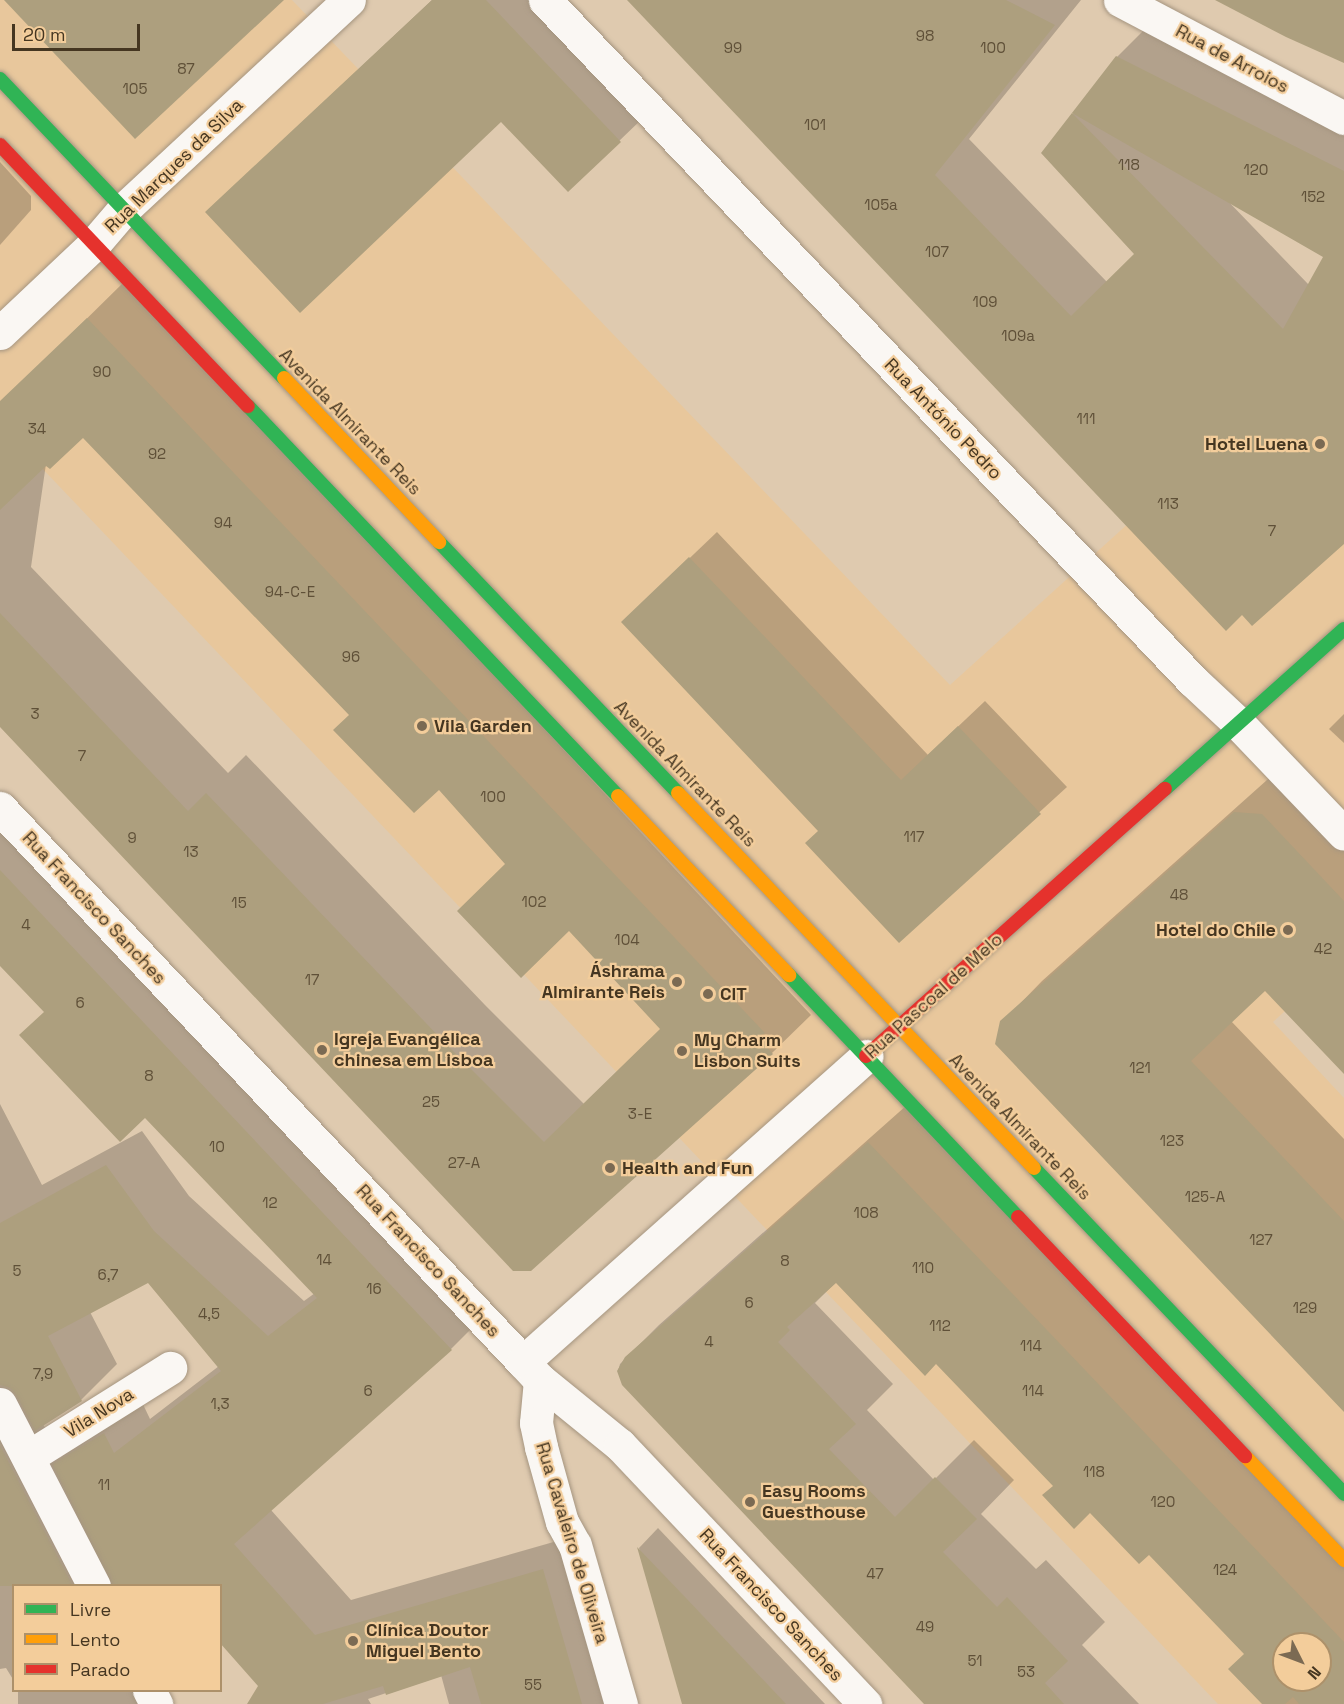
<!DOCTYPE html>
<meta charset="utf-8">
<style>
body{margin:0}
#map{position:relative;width:1344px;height:1704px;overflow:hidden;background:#dfcaaf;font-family:"Space Grotesk",sans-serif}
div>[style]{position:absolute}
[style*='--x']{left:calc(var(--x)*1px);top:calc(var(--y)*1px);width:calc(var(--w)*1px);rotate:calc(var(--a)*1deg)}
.built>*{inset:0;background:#e8c79c}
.shadow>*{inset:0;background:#0003;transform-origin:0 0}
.building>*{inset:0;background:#ad9f7e}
.roads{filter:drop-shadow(0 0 2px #a59580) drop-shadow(0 0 2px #a59580)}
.street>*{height:33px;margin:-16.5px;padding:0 16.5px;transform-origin:16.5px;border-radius:16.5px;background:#faf7f3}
.fast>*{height:14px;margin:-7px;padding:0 7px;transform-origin:7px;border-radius:7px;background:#30b455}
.slow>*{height:14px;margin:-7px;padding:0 7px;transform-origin:7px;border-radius:7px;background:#ff9f0a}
.jam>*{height:14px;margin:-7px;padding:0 7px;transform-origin:7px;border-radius:7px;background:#e5322d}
.dots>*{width:16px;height:16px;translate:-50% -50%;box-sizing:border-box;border:3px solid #f3cd9b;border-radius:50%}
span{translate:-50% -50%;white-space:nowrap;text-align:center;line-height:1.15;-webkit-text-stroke:4.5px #f3cd9b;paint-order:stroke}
.number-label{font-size:15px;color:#5f5038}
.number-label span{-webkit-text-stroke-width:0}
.street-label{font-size:18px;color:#453621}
.poi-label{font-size:18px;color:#453621;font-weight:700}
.right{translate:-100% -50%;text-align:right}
.left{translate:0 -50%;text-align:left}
.legend{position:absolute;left:12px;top:1584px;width:210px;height:108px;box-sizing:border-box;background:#f3cd9b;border:2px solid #ad916a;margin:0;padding:8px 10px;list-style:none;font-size:18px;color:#453621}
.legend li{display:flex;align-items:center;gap:12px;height:30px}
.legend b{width:30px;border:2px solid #ad916a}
.north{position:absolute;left:1272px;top:1632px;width:60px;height:60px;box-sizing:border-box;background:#f3cd9b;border:2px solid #ad916a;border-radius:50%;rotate:132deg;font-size:16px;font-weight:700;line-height:24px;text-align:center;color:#453621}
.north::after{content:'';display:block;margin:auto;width:21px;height:27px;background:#7b6a53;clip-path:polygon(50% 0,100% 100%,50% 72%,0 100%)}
.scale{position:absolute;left:12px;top:24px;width:128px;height:27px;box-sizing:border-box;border:3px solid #453621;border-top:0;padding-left:8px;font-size:18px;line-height:21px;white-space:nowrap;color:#453621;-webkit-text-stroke:4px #f3cd9b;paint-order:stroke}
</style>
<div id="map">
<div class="built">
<i style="clip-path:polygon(evenodd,0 0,292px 0,950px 685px,1344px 328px,1344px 957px,1273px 1022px,1344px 1098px,1344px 1704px,1218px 1704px,0 424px,0 0,1284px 1644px,1320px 1644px,1320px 1680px,1284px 1680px,1284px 1644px)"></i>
</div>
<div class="shadow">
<i style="clip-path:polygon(432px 0,531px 0,643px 118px,568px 190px,501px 120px,207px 212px)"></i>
<i style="clip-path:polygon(evenodd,629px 0,1081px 0,969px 139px,1107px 282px,1136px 254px,1043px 153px,1117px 57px,1152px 22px,1344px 119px,1344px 542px,629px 0,1225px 198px,1325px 256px,1309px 285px,1225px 198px)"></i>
<i style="clip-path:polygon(0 162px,31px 196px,31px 210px,0 245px)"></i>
<i style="clip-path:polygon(evenodd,126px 280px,811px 1015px,772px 1053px,530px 1269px,0 725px,0 404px,126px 280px,83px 435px,350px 714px,439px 788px,662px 1028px,584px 1104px,485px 1005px,246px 755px,228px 773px,31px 567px,46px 464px,83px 435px)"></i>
<i style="clip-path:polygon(717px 532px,928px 755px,985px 701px,1067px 787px,899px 940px,650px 596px)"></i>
<i style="clip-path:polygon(1344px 714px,1344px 743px,1329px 729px)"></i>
<i style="clip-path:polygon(1276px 772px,1344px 819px,1344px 1072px,1265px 989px,1231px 1021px,1344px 1139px,1344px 1409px,1002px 1022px,1042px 981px)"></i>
<i style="clip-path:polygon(evenodd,0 798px,487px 1313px,451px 1349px,271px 1510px,351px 1600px,578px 1535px,627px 1704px,449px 1704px,441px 1675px,368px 1699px,371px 1704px,249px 1704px,260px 1686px,220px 1586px,14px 1586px,14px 1681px,6px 1668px,0 1669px,0 1104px,42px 1185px,142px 1131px,189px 1196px,304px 1301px,315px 1293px,0 964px,0 798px,149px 1281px,219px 1366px,150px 1419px,140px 1398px,90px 1429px,60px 1458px,43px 1424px,81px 1400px,117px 1364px,90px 1312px,149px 1281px)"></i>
<i style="clip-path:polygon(evenodd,907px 1105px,1344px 1564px,1344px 1704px,1264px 1704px,1245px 1654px,1149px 1553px,1054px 1485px,936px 1362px,837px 1281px,815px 1303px,893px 1384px,867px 1410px,934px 1480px,974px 1440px,1014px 1480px,981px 1514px,1036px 1569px,1046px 1560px,1105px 1622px,1082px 1645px,1139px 1704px,926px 1704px,618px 1371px,620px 1364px,659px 1325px,907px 1105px,1284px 1644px,1320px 1644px,1320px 1680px,1284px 1680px,1284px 1644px)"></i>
<i style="clip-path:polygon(658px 1528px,825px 1704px,684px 1704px,639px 1548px)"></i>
<i style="left:18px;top:1690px;width:151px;height:16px"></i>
</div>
<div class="building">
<i style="clip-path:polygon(4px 0,284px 0,135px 139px)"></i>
<i style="clip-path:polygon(432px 0,486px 0,621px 142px,568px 192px,501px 122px,300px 313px,205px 212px)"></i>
<i style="clip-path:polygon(evenodd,627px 0,1006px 0,1055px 25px,935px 175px,1071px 316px,1134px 254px,1041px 153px,1116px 56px,1344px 171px,1344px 544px,1252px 626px,1242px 615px,1226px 631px,627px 0,1072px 113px,1323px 257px,1283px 329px,1072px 113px)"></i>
<i style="clip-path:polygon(1215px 0,1344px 0,1344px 63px,1286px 37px)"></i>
<i style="clip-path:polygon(87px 318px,765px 1033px,757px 1037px,773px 1054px,531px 1271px,513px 1271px,0 727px,0 613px,188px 811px,206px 793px,446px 1044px,544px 1142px,660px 1029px,569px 931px,521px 978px,457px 911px,505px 864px,439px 790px,414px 813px,333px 730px,349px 715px,83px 438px,50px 469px,46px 466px,0 510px,0 401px)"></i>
<i style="clip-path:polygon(689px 557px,901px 780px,958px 726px,1041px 814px,899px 943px,805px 843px,818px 831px,621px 622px)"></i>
<i style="clip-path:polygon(1234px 812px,1262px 814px,1344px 901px,1344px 1074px,1265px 991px,1191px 1061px,1344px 1221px,1344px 1412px,995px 1044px,1000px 1021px)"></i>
<i style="clip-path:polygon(0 870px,452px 1350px,234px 1544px,315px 1635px,543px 1569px,582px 1704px,481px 1704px,470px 1667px,386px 1695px,383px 1686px,323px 1704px,247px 1704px,258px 1686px,220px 1643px,220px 1586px,112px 1586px,52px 1464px,104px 1433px,114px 1453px,221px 1371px,148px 1283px,48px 1336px,82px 1401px,35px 1431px,16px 1395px,10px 1388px,0 1385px,0 1223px,106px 1165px,154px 1231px,268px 1336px,317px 1298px,145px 1118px,120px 1142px,19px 1035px,44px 1012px,0 966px)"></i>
<i style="clip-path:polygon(evenodd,868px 1142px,1344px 1642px,1344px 1704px,1299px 1704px,1293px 1697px,1285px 1704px,1262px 1704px,1228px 1669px,1244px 1654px,1149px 1555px,1139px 1564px,1090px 1513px,1074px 1529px,1042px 1495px,1053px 1486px,936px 1364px,925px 1376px,836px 1283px,787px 1327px,790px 1330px,778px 1342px,856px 1424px,829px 1449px,895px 1517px,935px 1477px,977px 1519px,943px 1552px,997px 1607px,1007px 1597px,1068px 1661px,1045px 1683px,1064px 1704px,924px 1704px,622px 1385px,617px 1371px,625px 1357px,868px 1142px,1284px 1644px,1320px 1644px,1320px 1680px,1284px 1680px,1284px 1644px)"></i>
<i style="clip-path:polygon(0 1445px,73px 1586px,0 1586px)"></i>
<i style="clip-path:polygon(637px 1547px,686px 1598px,786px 1704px,682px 1704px)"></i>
</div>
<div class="roads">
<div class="street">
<i style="--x:545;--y:0;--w:939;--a:46.42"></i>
<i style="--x:1192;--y:680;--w:63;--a:43.1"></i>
<i style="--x:1238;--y:723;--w:153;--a:46.3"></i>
<i style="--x:1120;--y:0;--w:253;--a:27.8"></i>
<i style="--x:0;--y:333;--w:129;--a:-43.4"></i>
<i style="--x:94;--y:244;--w:46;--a:-49.4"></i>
<i style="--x:124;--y:209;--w:307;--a:-42.9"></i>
<i style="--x:0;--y:808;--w:762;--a:46.65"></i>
<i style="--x:523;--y:1362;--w:25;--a:47"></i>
<i style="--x:540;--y:1380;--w:103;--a:39.1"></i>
<i style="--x:620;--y:1445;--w:357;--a:46.6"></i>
<i style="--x:523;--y:1362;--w:460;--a:-41.7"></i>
<i style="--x:540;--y:1380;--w:43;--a:95.3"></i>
<i style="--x:536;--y:1423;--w:25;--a:78"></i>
<i style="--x:541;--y:1447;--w:78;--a:74.4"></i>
<i style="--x:562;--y:1522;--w:26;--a:61"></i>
<i style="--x:575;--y:1545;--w:166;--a:73.9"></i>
<i style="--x:0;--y:1404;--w:205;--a:62.7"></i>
<i style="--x:28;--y:1457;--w:168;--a:-32.1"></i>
<i style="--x:149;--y:1690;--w:16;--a:63"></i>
</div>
<div class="fast">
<i style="--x:0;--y:79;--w:412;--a:46.5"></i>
<i style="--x:248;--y:406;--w:538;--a:46.51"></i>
<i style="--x:439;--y:542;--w:347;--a:46.4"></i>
<i style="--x:1165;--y:789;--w:240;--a:-41.8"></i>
<i style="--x:789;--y:975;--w:333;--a:46.6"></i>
<i style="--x:1034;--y:1168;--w:450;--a:46.4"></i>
</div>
<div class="slow">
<i style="--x:284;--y:378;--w:226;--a:46.6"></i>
<i style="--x:678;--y:793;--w:517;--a:46.49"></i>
<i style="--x:618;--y:796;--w:248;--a:46.3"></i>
<i style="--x:1245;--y:1456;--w:144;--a:46.4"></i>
</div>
<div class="jam">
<i style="--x:0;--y:145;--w:360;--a:46.5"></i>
<i style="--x:866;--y:1056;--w:401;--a:-41.8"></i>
<i style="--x:1018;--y:1217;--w:330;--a:46.5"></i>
</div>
</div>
<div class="dots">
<i style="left:1320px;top:444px;background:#7b6a53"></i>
<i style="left:422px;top:726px;background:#7b6a53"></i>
<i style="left:1288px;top:930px;background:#7b6a53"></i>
<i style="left:677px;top:982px;background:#7b6a53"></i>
<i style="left:708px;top:994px;background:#7b6a53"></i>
<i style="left:322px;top:1050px;background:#7b6a53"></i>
<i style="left:682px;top:1051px;background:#7b6a53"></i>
<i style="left:610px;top:1168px;background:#7b6a53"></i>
<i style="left:750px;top:1502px;background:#7b6a53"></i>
<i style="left:353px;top:1641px;background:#7b6a53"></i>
</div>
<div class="number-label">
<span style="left:925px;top:36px">98</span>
<span style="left:733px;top:48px">99</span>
<span style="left:993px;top:48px">100</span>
<span style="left:186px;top:69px">87</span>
<span style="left:135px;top:89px">105</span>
<span style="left:815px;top:125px">101</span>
<span style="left:1129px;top:165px">118</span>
<span style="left:1256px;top:170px">120</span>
<span style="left:1313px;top:197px">152</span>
<span style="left:881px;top:205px">105a</span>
<span style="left:937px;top:252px">107</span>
<span style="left:985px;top:302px">109</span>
<span style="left:1018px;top:336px">109a</span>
<span style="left:102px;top:372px">90</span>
<span style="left:1086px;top:419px">111</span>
<span style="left:37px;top:429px">34</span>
<span style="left:157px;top:454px">92</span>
<span style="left:1168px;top:504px">113</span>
<span style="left:223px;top:523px">94</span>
<span style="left:1272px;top:531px">7</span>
<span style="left:290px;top:592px">94-C-E</span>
<span style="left:351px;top:657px">96</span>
<span style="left:35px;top:714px">3</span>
<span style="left:82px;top:756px">7</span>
<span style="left:493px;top:797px">100</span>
<span style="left:914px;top:837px">117</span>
<span style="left:132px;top:838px">9</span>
<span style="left:191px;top:852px">13</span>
<span style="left:1179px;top:895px">48</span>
<span style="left:534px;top:902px">102</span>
<span style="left:239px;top:903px">15</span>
<span style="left:26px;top:925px">4</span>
<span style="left:627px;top:940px">104</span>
<span style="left:1323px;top:949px">42</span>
<span style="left:312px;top:980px">17</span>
<span style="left:80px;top:1003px">6</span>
<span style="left:1140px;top:1068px">121</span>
<span style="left:149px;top:1076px">8</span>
<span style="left:431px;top:1102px">25</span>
<span style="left:640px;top:1114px">3-E</span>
<span style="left:1172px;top:1141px">123</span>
<span style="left:217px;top:1147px">10</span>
<span style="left:464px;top:1163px">27-A</span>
<span style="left:1205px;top:1197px">125-A</span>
<span style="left:270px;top:1203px">12</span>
<span style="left:866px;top:1213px">108</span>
<span style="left:1261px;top:1240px">127</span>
<span style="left:324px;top:1260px">14</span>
<span style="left:785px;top:1261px">8</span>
<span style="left:923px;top:1268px">110</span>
<span style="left:17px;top:1271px">5</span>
<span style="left:108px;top:1275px">6,7</span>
<span style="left:374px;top:1289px">16</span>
<span style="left:749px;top:1303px">6</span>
<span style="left:1305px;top:1308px">129</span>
<span style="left:209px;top:1314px">4,5</span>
<span style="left:940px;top:1326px">112</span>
<span style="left:709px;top:1342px">4</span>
<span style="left:1031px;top:1346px">114</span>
<span style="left:43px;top:1374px">7,9</span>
<span style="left:368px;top:1391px">6</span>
<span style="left:1033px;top:1391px">114</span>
<span style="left:220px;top:1404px">1,3</span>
<span style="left:1094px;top:1472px">118</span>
<span style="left:104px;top:1485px">11</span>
<span style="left:1163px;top:1502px">120</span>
<span style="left:1225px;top:1570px">124</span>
<span style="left:875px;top:1574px">47</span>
<span style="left:925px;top:1627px">49</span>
<span style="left:975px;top:1661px">51</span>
<span style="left:1026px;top:1672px">53</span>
<span style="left:533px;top:1685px">55</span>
</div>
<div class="street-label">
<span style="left:1232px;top:59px;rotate:28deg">Rua de Arroios</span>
<span style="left:174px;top:166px;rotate:-44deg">Rua Marques da Silva</span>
<span style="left:943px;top:419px;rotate:46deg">Rua António Pedro</span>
<span style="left:350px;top:422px;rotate:46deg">Avenida Almirante Reis</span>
<span style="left:685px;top:774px;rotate:46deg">Avenida Almirante Reis</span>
<span style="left:94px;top:908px;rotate:47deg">Rua Francisco Sanches</span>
<span style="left:934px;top:996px;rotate:-42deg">Rua Pascoal de Melo</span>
<span style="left:1020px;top:1127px;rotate:46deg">Avenida Almirante Reis</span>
<span style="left:428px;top:1261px;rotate:47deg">Rua Francisco Sanches</span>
<span style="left:99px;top:1413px;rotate:-32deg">Vila Nova</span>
<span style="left:572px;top:1543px;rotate:73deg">Rua Cavaleiro de Oliveira</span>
<span style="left:771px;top:1605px;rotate:47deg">Rua Francisco Sanches</span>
</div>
<div class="poi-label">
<span class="right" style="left:1308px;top:444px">Hotel Luena</span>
<span class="left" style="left:434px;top:726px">Vila Garden</span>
<span class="right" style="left:1276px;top:930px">Hotel do Chile</span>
<span class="right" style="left:665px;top:982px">Áshrama<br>Almirante Reis</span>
<span class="left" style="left:720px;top:994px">CIT</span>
<span class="left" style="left:334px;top:1050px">Igreja Evangélica<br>chinesa em Lisboa</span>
<span class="left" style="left:694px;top:1051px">My Charm<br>Lisbon Suits</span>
<span class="left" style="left:622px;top:1168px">Health and Fun</span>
<span class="left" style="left:762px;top:1502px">Easy Rooms<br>Guesthouse</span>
<span class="left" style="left:366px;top:1641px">Clínica Doutor<br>Miguel Bento</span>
</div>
<ul class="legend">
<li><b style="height:8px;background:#30b455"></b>Livre</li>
<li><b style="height:8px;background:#ff9f0a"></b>Lento</li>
<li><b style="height:8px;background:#e5322d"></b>Parado</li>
</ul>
<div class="north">N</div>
<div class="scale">20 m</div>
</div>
